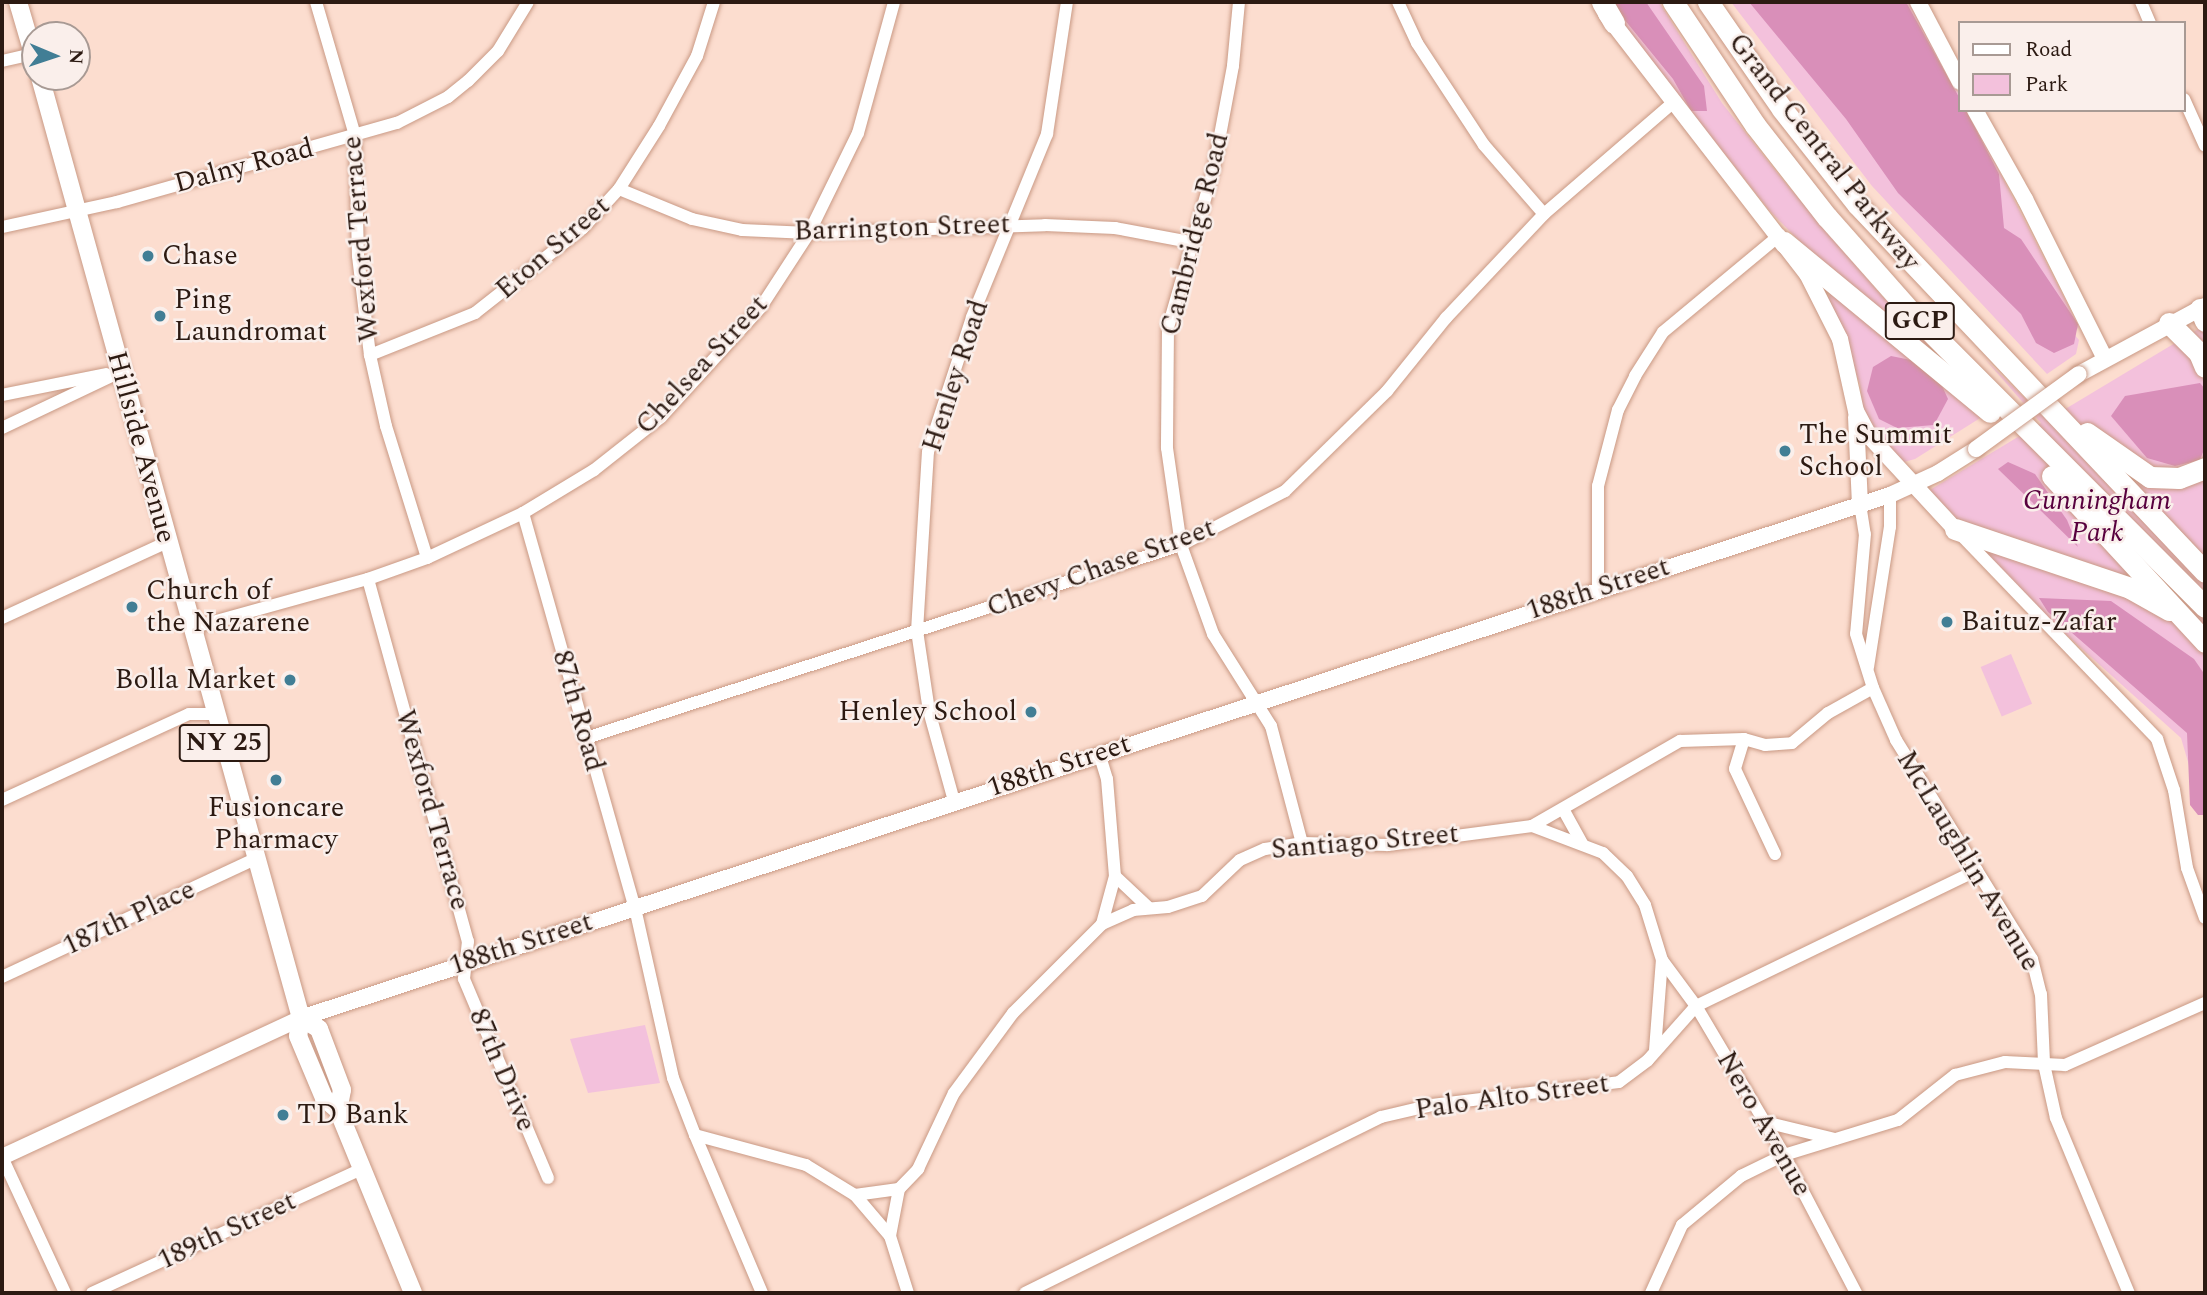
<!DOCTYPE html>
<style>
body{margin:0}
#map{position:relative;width:2207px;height:1295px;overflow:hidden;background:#fcddcf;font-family:Spectral,serif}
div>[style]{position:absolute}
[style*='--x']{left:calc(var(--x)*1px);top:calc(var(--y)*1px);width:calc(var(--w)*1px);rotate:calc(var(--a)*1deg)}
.green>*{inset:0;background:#f3c1dc;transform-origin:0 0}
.forest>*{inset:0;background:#d98fb9}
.roads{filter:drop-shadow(0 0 2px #c99984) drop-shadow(0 0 2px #c99984)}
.street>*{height:12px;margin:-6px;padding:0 6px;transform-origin:6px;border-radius:6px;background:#fff}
.secondary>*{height:16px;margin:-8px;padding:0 8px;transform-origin:8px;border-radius:8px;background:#fff}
.primary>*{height:18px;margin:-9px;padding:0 9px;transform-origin:9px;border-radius:9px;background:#fff}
.highway>*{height:21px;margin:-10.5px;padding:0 10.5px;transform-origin:10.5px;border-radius:10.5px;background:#fff}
.bridges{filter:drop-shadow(0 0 2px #c99984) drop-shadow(0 0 2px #c99984)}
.secondary-bridge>*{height:16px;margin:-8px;padding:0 8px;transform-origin:8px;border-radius:8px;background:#fff}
.dots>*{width:19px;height:19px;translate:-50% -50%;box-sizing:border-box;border:4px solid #faefeb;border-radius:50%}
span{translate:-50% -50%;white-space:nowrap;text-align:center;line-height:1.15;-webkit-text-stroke:5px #faefeb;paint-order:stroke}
.shield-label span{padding:2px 5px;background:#faefeb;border:2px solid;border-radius:5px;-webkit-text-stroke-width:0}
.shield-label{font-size:26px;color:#2c1a12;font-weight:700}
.street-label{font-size:28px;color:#2c1a12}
.poi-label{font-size:28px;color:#2c1a12}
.left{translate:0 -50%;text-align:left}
.right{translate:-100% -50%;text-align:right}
.park-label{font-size:28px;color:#58003e;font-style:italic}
.frame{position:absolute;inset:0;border:4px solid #2c1a12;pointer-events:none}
.legend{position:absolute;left:1958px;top:21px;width:228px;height:91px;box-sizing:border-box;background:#faefeb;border:2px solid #a89a94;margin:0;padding:9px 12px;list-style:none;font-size:21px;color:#2c1a12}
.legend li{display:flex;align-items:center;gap:14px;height:35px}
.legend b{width:35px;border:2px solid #a89a94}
.north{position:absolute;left:21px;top:21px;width:70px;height:70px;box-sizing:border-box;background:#faefeb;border:2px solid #a89a94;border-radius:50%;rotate:92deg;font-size:19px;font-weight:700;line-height:28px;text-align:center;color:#2c1a12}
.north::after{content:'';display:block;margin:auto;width:24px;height:32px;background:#417e95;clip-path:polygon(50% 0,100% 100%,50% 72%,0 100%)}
</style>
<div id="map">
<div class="green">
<i style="clip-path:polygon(1605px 2px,1659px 2px,1722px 103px,1782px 179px,1881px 295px,1971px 386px,1808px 250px,1769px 210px)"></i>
<i style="clip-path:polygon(1731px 2px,1911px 2px,1960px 96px,1960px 110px,1968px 110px,2079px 327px,2073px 333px,2079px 340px,2076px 354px,2047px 374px,1872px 186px)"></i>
<i style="clip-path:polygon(1833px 290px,1985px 415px,1915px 459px,1897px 464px,1863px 413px,1860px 384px,1828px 298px)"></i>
<i style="clip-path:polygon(2205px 325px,2205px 820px,2181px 738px,1915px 499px,2041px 423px,1984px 358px,2047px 420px)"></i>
<i style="left:2011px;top:654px;width:54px;height:33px;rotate:67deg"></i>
<i style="clip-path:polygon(645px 1025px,660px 1083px,588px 1093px,570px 1039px)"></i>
</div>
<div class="forest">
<i style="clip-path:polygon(1610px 2px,1646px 2px,1704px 86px,1707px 111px,1691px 111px,1673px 79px)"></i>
<i style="clip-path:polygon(1749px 2px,1906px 2px,1960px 99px,1960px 110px,1966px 110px,1999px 174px,2004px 228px,2021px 239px,2078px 324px,2074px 344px,2054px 353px,2036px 343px,2021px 314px,1898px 193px,1846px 119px)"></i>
<i style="clip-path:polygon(1891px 356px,1916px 361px,1939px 379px,1948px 399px,1934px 425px,1897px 428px,1879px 419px,1867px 391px,1873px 367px)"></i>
<i style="clip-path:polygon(2200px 383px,2205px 389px,2205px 447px,2200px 460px,2175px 466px,2147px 458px,2111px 416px,2125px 396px)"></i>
<i style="clip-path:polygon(2008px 462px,2035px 474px,2067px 520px,2078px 547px,1998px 469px)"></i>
<i style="clip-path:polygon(2039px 598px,2111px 601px,2194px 659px,2205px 675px,2205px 815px,2198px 815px,2190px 805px,2187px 733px,2048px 612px)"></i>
</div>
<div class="roads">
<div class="street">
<i style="--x:316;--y:2;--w:139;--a:73.7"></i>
<i style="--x:355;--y:135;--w:121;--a:88.6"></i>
<i style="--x:358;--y:256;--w:100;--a:83.1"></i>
<i style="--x:370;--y:355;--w:73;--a:77.3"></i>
<i style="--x:386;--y:426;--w:138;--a:72.7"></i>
<i style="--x:1239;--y:2;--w:64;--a:95.4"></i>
<i style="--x:1233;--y:66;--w:104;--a:100.6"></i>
<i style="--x:1214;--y:168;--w:166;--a:106.1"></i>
<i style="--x:1168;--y:327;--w:121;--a:90.5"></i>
<i style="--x:1167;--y:448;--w:98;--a:81.8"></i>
<i style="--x:1181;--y:545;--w:95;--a:70.2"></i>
<i style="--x:1213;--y:634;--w:109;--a:57.8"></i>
<i style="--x:1271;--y:726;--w:121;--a:75.2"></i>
<i style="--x:1398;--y:2;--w:45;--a:65.1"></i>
<i style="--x:1417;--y:43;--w:122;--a:56.7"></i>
<i style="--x:1484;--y:145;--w:91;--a:49"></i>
<i style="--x:2141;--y:2;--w:23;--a:67"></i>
<i style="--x:2;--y:61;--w:32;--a:-13"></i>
<i style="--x:2184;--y:99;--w:51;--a:65.9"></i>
<i style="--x:619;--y:189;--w:79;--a:22.3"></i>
<i style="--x:692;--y:219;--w:51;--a:12.4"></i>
<i style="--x:742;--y:230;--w:67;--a:2.6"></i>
<i style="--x:809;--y:233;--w:236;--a:-1.9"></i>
<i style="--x:1045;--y:225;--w:70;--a:2.5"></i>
<i style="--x:1115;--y:228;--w:76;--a:10.6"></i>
<i style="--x:2;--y:227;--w:118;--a:-12.3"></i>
<i style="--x:117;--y:202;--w:291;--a:-15.8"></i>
<i style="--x:397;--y:123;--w:57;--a:-27"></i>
<i style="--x:448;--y:97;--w:26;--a:-39"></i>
<i style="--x:468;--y:81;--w:42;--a:-45"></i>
<i style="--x:498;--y:51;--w:57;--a:-58.5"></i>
<i style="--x:370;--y:355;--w:113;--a:-21.8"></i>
<i style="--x:475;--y:313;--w:137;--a:-38.2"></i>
<i style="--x:583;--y:228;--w:53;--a:-47.3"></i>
<i style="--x:619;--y:189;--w:75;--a:-57.6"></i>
<i style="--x:659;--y:126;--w:80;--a:-61.5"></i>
<i style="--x:697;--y:56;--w:57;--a:-72.5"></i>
<i style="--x:2;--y:395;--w:106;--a:-11.4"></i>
<i style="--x:2;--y:428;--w:131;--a:-25.4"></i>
<i style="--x:1860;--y:504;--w:30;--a:81"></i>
<i style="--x:1865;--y:534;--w:100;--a:95.1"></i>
<i style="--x:1856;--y:634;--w:57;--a:72.5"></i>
<i style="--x:1873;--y:688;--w:57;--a:66.1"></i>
<i style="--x:1896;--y:740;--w:258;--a:58.2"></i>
<i style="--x:2032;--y:959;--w:36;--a:76"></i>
<i style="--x:2041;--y:994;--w:70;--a:87.5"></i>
<i style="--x:2044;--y:1064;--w:55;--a:77.5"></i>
<i style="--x:2056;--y:1118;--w:190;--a:67.4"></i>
<i style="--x:523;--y:513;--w:411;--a:74.2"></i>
<i style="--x:635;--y:908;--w:174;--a:77.4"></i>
<i style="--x:673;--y:1078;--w:61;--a:68.9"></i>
<i style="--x:695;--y:1135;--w:115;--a:15.1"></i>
<i style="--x:806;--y:1165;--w:57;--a:31.5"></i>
<i style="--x:855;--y:1195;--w:54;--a:49.5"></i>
<i style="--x:890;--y:1236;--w:60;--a:72.5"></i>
<i style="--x:1961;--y:535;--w:283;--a:46.1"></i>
<i style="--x:2157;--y:739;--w:54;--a:71.6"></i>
<i style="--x:2174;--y:790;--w:79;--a:80.5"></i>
<i style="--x:2187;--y:868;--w:53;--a:70.2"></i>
<i style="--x:368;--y:579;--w:376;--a:74.6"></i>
<i style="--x:468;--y:941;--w:38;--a:96"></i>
<i style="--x:464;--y:979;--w:216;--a:67.1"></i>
<i style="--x:1598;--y:588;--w:102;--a:-90"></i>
<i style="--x:1598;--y:486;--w:79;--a:-75.3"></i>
<i style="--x:1618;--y:410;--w:38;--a:-63"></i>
<i style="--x:1635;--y:376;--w:52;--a:-57.5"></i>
<i style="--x:1663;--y:332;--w:152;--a:-39.7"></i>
<i style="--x:2;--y:618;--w:182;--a:-24.7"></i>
<i style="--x:191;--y:628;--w:184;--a:-15.5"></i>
<i style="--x:368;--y:579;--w:63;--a:-19.6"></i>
<i style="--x:427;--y:558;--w:106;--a:-25.1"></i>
<i style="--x:523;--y:513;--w:83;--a:-31.2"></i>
<i style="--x:594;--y:470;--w:85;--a:-38.3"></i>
<i style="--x:661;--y:417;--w:149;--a:-47.7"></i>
<i style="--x:761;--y:307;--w:88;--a:-57"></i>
<i style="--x:809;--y:233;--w:111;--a:-63.9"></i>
<i style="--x:858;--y:133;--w:136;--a:-74.6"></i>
<i style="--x:1868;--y:667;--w:142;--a:-81.1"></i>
<i style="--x:1890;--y:527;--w:32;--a:-90"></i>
<i style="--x:586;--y:738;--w:626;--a:-17.97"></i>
<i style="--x:1181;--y:545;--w:117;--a:-27.4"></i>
<i style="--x:1285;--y:491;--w:143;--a:-44.4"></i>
<i style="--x:1387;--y:391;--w:94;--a:-51.1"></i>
<i style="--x:1446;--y:318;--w:143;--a:-46.7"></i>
<i style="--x:1544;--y:214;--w:173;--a:-40.8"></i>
<i style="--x:1744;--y:739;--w:31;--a:107"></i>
<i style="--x:1735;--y:769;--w:94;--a:64.8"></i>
<i style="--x:1099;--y:753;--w:27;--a:73"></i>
<i style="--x:1107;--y:779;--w:97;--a:85.3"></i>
<i style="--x:1115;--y:876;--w:50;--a:105.2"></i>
<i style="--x:2;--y:800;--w:206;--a:-24.7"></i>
<i style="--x:189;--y:714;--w:28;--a:0"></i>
<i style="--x:954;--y:801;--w:93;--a:-105.5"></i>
<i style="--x:929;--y:711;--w:81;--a:-98.5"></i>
<i style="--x:917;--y:631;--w:179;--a:-86.5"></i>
<i style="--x:928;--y:452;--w:142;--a:-71.9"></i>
<i style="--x:972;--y:317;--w:198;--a:-67.7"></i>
<i style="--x:1047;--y:134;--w:134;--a:-81.4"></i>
<i style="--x:1563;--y:809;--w:39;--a:61"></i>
<i style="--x:1532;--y:826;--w:76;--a:20.8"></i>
<i style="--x:1603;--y:853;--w:33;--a:44"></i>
<i style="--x:1627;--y:876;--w:34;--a:58"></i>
<i style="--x:1645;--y:905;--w:58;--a:72.8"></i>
<i style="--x:1662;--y:960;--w:57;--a:53.5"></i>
<i style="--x:1696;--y:1006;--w:173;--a:59.4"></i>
<i style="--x:1784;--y:1155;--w:156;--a:62.4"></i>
<i style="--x:1115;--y:876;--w:45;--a:43.2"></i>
<i style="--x:2;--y:977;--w:279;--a:-25"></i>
<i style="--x:1655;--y:1050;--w:90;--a:-85.6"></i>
<i style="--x:1765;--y:1122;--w:72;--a:13.7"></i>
<i style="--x:695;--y:1135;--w:172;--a:67"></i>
<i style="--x:2;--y:1157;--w:150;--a:65.1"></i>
<i style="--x:855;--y:1195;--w:44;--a:-7.8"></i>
<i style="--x:890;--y:1236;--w:48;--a:-79.2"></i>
<i style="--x:899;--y:1189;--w:28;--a:-46"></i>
<i style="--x:918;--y:1169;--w:84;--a:-64.7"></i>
<i style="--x:954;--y:1093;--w:99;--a:-53.6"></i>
<i style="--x:1013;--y:1013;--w:126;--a:-45"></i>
<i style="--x:1102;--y:924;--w:34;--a:-24"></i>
<i style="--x:1133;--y:910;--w:35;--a:-5"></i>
<i style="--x:1168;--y:907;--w:36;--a:-18"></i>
<i style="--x:1202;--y:896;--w:52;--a:-43.5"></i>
<i style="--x:1240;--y:860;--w:27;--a:-24"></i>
<i style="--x:1265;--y:849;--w:37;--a:-9"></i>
<i style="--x:1302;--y:843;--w:86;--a:1.3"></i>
<i style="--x:1388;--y:845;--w:145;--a:-7.5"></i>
<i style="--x:1532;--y:826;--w:171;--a:-29.9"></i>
<i style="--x:1680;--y:741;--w:64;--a:-1.8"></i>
<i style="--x:1744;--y:739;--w:22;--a:16"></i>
<i style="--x:1765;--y:745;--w:27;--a:-4"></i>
<i style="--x:1792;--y:743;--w:47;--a:-39.8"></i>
<i style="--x:1828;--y:713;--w:51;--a:-29.1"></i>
<i style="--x:92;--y:1293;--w:297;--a:-24.7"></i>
<i style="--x:1025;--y:1293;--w:397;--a:-26.3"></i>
<i style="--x:1381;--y:1117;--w:52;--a:-13.2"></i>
<i style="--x:1432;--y:1105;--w:188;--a:-7"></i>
<i style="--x:1619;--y:1082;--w:36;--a:-37"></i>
<i style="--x:1648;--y:1060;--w:72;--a:-48.4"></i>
<i style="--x:1696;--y:1006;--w:312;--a:-25.8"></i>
<i style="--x:1651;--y:1293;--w:75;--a:-65.5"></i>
<i style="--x:1682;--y:1225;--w:77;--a:-39.7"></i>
<i style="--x:1741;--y:1176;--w:48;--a:-26"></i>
<i style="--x:1784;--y:1155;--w:119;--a:-17.1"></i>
<i style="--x:1898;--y:1120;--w:73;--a:-38.3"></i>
<i style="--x:1955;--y:1075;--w:52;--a:-14.6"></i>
<i style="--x:2005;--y:1062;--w:60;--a:2.9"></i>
<i style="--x:2065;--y:1065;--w:153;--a:-23.9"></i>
</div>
<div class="secondary">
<i style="--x:1918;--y:2;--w:90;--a:62.3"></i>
<i style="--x:1606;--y:14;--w:329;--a:52.3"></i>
<i style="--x:1807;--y:274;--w:73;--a:63.1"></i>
<i style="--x:1840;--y:339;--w:74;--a:77.5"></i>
<i style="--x:1856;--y:411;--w:30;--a:62"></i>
<i style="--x:1870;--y:437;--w:125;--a:47.3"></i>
<i style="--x:1975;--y:110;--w:102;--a:60.7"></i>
<i style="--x:2025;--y:199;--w:179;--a:63.4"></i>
<i style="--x:2079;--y:374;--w:143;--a:-28.4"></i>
<i style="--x:1856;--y:417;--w:87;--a:87.4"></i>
<i style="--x:2;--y:1157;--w:330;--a:-24.9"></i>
<i style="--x:301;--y:1018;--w:1673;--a:-18.22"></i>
<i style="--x:1890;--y:495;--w:53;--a:-24.6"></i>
<i style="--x:1938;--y:473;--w:45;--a:-32.3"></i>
</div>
<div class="primary">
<i style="--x:18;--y:2;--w:60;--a:73.7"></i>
<i style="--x:40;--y:77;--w:977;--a:74.5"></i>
<i style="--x:301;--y:1018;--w:18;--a:99"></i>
<i style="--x:298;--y:1036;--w:67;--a:67.2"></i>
<i style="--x:324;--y:1098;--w:18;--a:41"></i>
<i style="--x:338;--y:1110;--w:198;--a:67.7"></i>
<i style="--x:301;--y:1018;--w:21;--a:31"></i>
<i style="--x:319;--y:1029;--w:65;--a:69.3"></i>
<i style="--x:342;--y:1090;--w:20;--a:101"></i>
</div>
<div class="highway">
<i style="--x:1602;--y:2;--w:24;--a:60"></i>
<i style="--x:1673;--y:2;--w:148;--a:56.3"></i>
<i style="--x:1755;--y:125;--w:117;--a:52"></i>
<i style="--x:1827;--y:217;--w:128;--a:48.5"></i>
<i style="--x:1912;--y:313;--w:415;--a:45.1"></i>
<i style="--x:1708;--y:2;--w:130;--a:55.3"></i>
<i style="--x:1782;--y:109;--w:121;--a:51.7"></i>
<i style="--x:1857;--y:204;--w:506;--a:46.6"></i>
<i style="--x:1784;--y:242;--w:267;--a:39.5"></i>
<i style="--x:2200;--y:309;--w:13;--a:67"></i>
<i style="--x:2169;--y:323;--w:42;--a:45"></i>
<i style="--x:2199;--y:353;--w:15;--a:67"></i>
<i style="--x:2087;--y:433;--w:77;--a:34.9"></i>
<i style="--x:2150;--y:477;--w:29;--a:2"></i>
<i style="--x:2179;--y:478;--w:28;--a:-21"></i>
<i style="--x:2052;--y:476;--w:226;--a:47.3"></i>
<i style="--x:1955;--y:529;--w:185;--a:18.6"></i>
<i style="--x:2130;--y:588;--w:45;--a:29.4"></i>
</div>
</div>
<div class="bridges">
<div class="secondary-bridge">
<i style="--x:1976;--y:449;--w:127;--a:-36.1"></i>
</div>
</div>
<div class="dots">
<i style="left:148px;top:256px;background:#417e95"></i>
<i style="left:160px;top:316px;background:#417e95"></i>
<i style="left:1785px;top:451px;background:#417e95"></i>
<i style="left:132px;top:607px;background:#417e95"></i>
<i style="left:1947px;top:622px;background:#417e95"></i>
<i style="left:290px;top:680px;background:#417e95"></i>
<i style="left:1031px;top:712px;background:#417e95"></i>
<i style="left:276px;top:780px;background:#417e95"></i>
<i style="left:283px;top:1115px;background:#417e95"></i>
</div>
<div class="shield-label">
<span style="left:1920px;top:321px">GCP</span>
<span style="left:224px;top:743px">NY 25</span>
</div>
<div class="street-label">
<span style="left:1824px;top:152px;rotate:52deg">Grand Central Parkway</span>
<span style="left:244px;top:166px;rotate:-15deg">Dalny Road</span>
<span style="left:902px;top:228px;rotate:-2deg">Barrington Street</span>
<span style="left:1195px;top:234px;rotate:-76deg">Cambridge Road</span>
<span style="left:361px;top:239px;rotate:-95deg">Wexford Terrace</span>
<span style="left:553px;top:248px;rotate:-41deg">Eton Street</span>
<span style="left:702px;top:365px;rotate:-47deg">Chelsea Street</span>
<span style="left:956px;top:376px;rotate:-72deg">Henley Road</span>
<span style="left:141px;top:447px;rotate:75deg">Hillside Avenue</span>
<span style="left:1101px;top:568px;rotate:-20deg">Chevy Chase Street</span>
<span style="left:1598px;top:589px;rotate:-18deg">188th Street</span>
<span style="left:578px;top:711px;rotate:74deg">87th Road</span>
<span style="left:1059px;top:766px;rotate:-18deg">188th Street</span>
<span style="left:432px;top:810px;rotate:74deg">Wexford Terrace</span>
<span style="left:1365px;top:842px;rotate:-5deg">Santiago Street</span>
<span style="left:1968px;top:861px;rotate:59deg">McLaughlin Avenue</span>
<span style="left:129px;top:918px;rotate:-25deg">187th Place</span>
<span style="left:521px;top:944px;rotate:-18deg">188th Street</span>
<span style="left:502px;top:1070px;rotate:67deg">87th Drive</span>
<span style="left:1512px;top:1097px;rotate:-8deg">Palo Alto Street</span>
<span style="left:1764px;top:1124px;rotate:60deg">Nero Avenue</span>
<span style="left:227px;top:1231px;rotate:-25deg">189th Street</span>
</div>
<div class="poi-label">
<span class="left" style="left:162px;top:256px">Chase</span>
<span class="left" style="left:174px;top:316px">Ping<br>Laundromat</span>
<span class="left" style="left:1799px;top:451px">The Summit<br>School</span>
<span class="left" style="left:146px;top:607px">Church of<br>the Nazarene</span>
<span class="left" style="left:1961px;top:622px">Baituz-Zafar</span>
<span class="right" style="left:276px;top:680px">Bolla Market</span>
<span class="right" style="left:1017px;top:712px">Henley School</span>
<span style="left:276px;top:824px">Fusioncare<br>Pharmacy</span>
<span class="left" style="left:297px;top:1115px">TD Bank</span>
</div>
<div class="park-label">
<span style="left:2097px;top:517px">Cunningham<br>Park</span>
</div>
<div class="frame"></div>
<ul class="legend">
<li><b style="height:9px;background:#fff"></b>Road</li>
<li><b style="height:19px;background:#f3c1dc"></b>Park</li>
</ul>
<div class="north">N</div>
</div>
